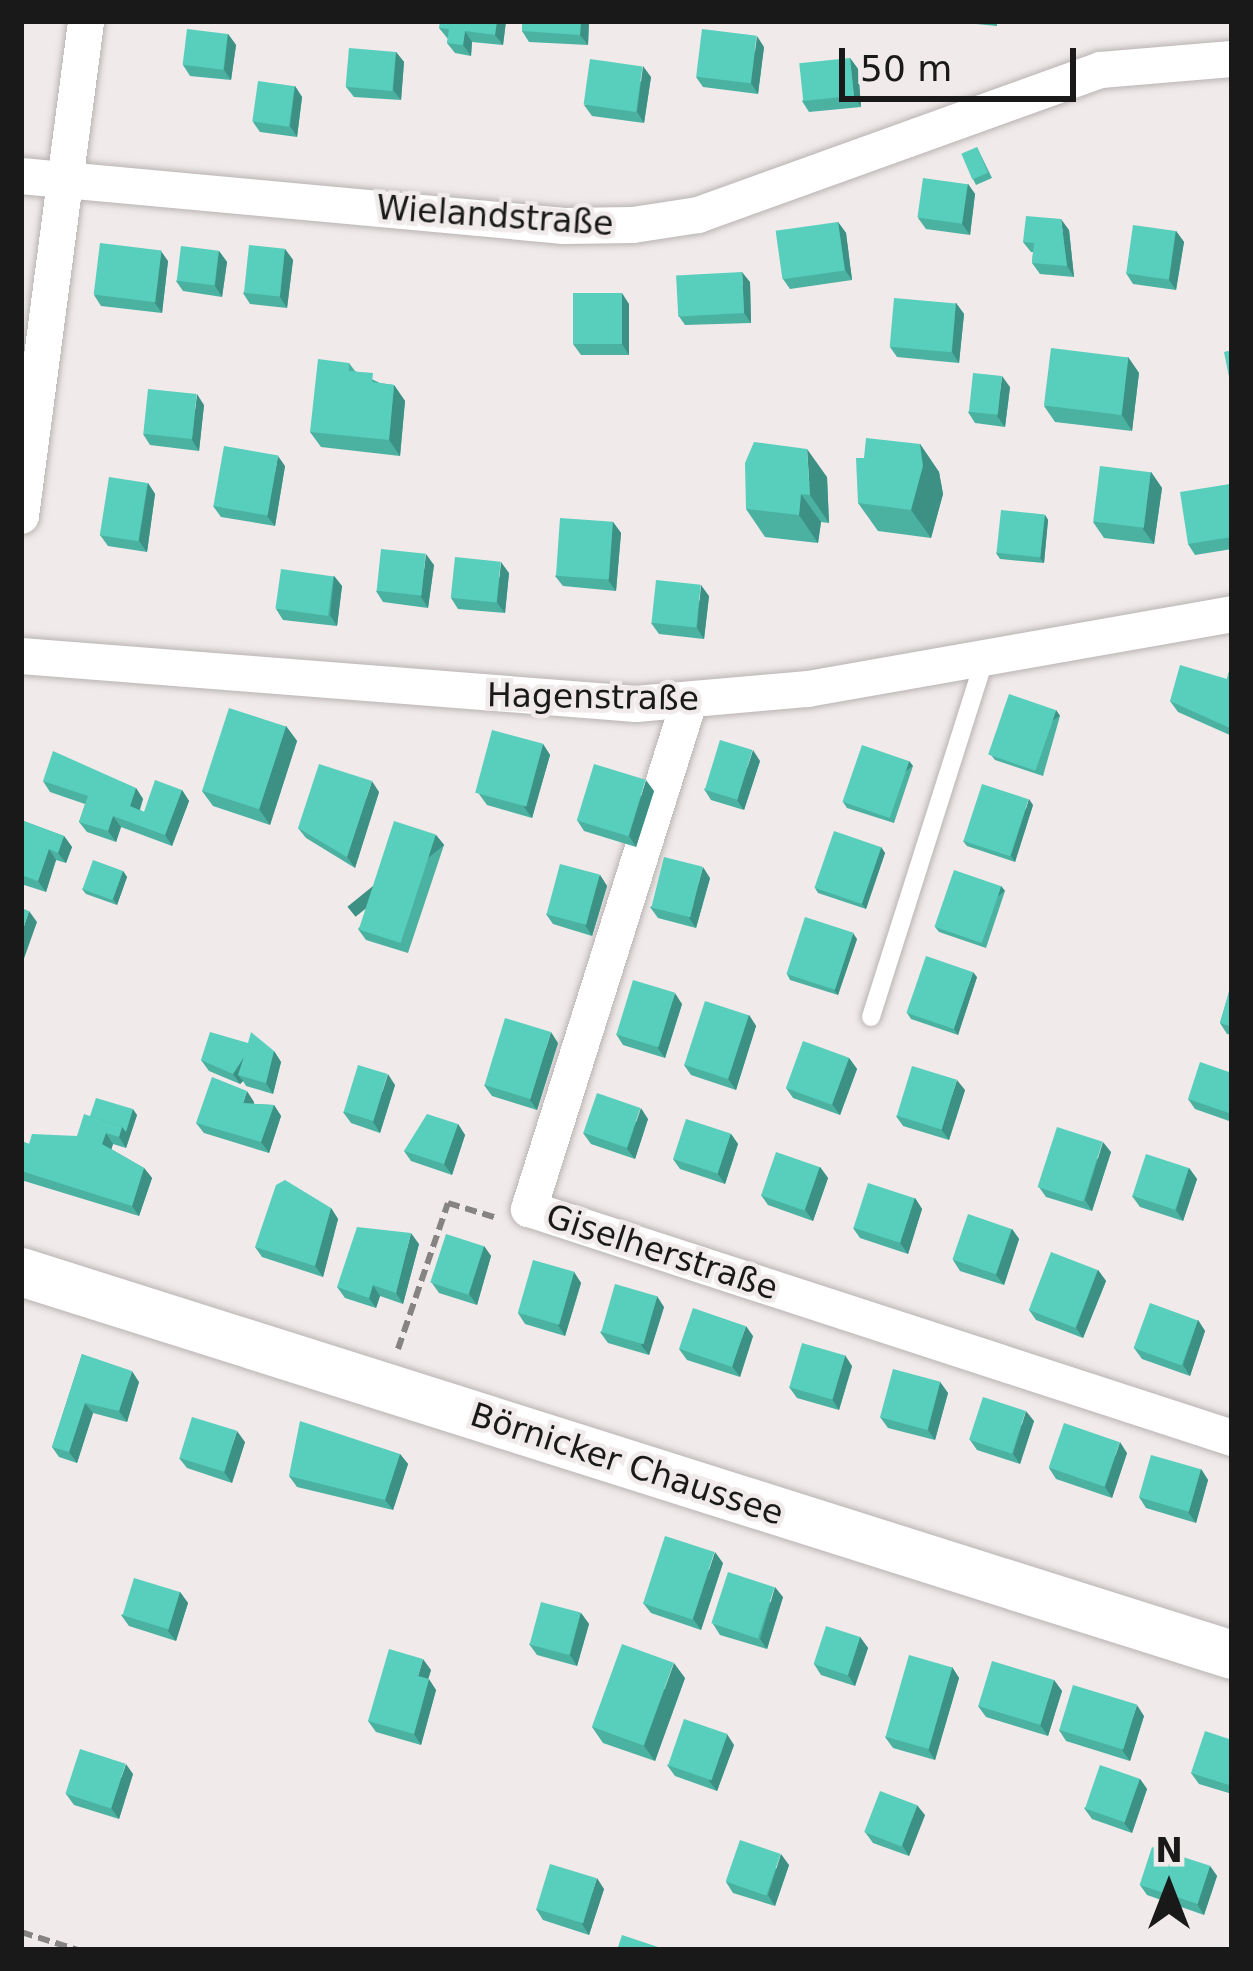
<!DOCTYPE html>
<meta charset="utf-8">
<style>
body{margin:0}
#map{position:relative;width:1253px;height:1971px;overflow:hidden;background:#f0eaea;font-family:"DejaVu Sans",sans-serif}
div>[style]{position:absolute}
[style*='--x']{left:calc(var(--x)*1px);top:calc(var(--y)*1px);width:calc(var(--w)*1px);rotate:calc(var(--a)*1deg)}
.path>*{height:6px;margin-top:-3px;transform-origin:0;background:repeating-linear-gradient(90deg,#868383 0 12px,transparent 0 18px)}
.roads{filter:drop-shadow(0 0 3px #b8b3b2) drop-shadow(0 0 3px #b8b3b2)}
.lane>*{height:18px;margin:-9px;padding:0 9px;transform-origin:9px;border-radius:9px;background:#fff}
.street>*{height:36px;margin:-18px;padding:0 18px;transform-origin:18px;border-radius:18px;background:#fff}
.secondary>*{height:48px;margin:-24px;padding:0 24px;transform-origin:24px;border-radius:24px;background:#fff}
.wall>*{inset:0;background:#4bb2a2}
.shaded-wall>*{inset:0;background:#3d9184;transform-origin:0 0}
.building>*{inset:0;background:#57cfbc;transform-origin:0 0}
span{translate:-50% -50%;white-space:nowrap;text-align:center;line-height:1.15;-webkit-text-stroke:9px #f0eaea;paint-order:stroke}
.street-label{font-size:33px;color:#1a1919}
.frame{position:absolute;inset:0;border:24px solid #1a1919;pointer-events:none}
.north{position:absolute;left:1109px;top:1827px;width:120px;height:120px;-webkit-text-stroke:9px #f0eaea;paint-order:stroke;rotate:0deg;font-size:33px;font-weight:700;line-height:48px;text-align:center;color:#1a1919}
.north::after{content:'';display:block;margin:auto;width:42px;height:54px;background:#1a1919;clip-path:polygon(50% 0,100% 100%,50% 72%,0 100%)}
.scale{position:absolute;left:839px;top:48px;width:237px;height:54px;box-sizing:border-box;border:6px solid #1a1919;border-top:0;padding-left:15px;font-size:36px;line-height:42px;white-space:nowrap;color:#1a1919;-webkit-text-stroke:9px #f0eaea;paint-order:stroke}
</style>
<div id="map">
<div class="path">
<i style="--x:398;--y:1349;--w:154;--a:-71.1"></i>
<i style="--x:448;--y:1203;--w:51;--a:17"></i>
<i style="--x:21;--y:1932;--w:60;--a:17.5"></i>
</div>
<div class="roads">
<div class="lane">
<i style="--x:871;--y:1017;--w:378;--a:-72.4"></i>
</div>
<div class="street">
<i style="--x:21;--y:176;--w:545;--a:5.26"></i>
<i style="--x:564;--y:226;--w:69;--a:-0.8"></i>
<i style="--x:633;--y:225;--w:66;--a:-8.7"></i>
<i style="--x:698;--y:215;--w:428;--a:-19.8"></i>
<i style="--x:1101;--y:70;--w:131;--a:-4.8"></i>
<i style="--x:21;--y:516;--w:499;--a:-82.5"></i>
<i style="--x:21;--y:656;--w:617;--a:4.46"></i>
<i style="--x:636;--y:704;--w:173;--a:-5"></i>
<i style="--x:808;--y:689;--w:431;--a:-10"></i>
<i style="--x:689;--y:702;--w:532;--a:107.51"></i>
<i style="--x:529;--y:1209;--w:739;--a:18.04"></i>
</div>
<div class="secondary">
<i style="--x:21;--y:1272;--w:1270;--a:17.55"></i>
</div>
</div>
<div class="wall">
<i style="clip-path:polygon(506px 21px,503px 45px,472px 42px,471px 56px,455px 53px,447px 43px,448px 39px,439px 28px)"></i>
<i style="clip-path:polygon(522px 21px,589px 21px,588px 45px,529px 42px,522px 31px)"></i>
<i style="clip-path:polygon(945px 21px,997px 21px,997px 26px)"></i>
<i style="clip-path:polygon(228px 34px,236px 45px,231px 80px,190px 76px,183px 65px)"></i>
<i style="clip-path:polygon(764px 47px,758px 94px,703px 87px,696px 77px)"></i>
<i style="clip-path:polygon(396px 52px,404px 62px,401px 100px,354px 97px,346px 87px)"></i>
<i style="clip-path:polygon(850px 58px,858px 69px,861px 107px,809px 112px,802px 101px)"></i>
<i style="clip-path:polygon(651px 77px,644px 123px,592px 116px,584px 105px)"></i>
<i style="clip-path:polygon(295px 86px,302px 97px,297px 137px,260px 132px,253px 122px)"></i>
<i style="clip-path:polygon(977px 147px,992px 178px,976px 185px,973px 179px)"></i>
<i style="clip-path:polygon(968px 184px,975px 194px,970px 235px,926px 229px,918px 218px)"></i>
<i style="clip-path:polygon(838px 222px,846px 233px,852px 280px,790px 289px,783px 279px)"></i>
<i style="clip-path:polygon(1069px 230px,1074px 277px,1040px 274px,1032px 263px,1033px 252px,1031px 252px,1023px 242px)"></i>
<i style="clip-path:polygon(1176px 231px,1184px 242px,1176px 290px,1133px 284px,1126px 273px)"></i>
<i style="clip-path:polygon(285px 249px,293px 260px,287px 308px,250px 304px,243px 293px)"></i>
<i style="clip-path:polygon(219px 251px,227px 262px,222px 297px,183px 291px,176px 281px)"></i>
<i style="clip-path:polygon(168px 261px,162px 313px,101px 306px,94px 295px)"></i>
<i style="clip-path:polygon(750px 282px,751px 323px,685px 325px,678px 315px)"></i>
<i style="clip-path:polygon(956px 303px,964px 314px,959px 363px,897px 357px,890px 347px)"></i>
<i style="clip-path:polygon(629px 304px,629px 355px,581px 355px,573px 344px)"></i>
<i style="clip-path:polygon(1128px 357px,1139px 373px,1132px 431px,1055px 422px,1044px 406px)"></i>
<i style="clip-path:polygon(349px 363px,355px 371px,380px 383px,394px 385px,405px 401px,400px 456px,321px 447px,310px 432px)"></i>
<i style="clip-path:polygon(1010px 387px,1005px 427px,975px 423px,968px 412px)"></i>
<i style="clip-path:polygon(204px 405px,199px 451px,150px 445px,143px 434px)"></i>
<i style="clip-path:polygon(920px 444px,939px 472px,943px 494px,931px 538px,878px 531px,858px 503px,864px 458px)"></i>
<i style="clip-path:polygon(285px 466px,275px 526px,221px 517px,213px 506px)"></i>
<i style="clip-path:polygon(1151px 472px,1162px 488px,1154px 544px,1104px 538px,1093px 522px)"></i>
<i style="clip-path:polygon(827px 477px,829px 523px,821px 522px,818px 543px,765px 537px,746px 509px)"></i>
<i style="clip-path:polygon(148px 483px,155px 494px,147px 552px,108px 546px,100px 535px)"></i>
<i style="clip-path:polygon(1230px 484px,1232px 487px,1232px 549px,1195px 555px,1188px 544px)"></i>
<i style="clip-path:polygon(1045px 515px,1048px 520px,1044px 563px,1000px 559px,996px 553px)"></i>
<i style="clip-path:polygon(613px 522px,621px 533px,616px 591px,563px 586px,555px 576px)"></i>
<i style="clip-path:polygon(434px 565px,428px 608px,383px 602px,376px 591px)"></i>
<i style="clip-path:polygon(509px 573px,505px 613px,458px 609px,451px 598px)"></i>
<i style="clip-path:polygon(334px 576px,342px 586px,337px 626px,283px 620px,276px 609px)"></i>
<i style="clip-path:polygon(709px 596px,704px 639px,659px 634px,651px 623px)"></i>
<i style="clip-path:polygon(1232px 661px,1232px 736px,1178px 712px,1170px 701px,1227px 679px)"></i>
<i style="clip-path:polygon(1056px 710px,1060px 716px,1043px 776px,995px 760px,991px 755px)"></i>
<i style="clip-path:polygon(286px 726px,297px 741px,270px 825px,213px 806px,202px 791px)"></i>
<i style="clip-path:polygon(543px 744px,550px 755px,532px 818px,487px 805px,479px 794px)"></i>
<i style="clip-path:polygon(760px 761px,744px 810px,711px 800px,704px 789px)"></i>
<i style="clip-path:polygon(909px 761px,913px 766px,894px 823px,847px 808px,843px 802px)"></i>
<i style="clip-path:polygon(43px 781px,136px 788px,143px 799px,140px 810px,144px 812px,182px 790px,189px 801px,172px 846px,121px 827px,116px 842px,87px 832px,79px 822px,85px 804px,50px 792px)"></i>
<i style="clip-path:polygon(654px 791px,636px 847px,584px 831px,577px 820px)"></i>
<i style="clip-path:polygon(379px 792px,355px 868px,306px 838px,298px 828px)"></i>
<i style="clip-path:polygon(1033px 805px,1015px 862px,967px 846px,963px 841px)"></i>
<i style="clip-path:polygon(21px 820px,64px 836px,72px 847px,66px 863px,56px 860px,46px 892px,21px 884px)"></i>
<i style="clip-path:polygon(436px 835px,444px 845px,408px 953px,366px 940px,358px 929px)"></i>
<i style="clip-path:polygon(881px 847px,885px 853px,866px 909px,818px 893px,815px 888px)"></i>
<i style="clip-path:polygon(123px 871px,127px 877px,117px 905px,86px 894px,82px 889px)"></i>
<i style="clip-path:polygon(600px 875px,607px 886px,592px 936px,553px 924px,546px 914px)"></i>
<i style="clip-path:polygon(710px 878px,696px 928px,658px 918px,650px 907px)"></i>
<i style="clip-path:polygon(1001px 886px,1005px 891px,986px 948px,939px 932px,935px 927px)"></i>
<i style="clip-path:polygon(857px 939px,838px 995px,790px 980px,787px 974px)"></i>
<i style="clip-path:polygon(977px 977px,958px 1035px,911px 1019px,907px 1013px)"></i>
<i style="clip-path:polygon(1232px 982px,1232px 1035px,1227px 1034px,1220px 1023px)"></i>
<i style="clip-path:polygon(682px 1004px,665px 1058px,623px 1045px,616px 1034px)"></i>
<i style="clip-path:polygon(749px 1015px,756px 1026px,736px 1090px,691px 1075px,684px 1065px)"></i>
<i style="clip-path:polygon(558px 1043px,537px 1110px,492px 1096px,484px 1085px)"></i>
<i style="clip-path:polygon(274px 1051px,281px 1062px,273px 1094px,246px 1086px,243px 1081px,240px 1084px,209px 1071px,201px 1060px)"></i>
<i style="clip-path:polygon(849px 1058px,857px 1069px,840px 1115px,793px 1098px,786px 1088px)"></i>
<i style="clip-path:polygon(1232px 1073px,1232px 1122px,1195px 1109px,1188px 1099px)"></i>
<i style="clip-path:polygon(395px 1085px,380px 1133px,351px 1123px,343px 1112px)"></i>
<i style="clip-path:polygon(965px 1090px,949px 1140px,903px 1126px,896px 1116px)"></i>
<i style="clip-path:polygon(254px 1102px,254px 1104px,274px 1105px,281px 1116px,269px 1153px,204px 1133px,196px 1123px)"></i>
<i style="clip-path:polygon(137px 1115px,126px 1148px,113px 1144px,111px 1149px,144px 1168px,152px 1178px,139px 1216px,21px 1180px,21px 1141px,29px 1144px,77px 1136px,90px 1116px)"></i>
<i style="clip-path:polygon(648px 1119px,635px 1159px,591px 1144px,583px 1133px)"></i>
<i style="clip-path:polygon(458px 1124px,465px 1135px,452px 1175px,411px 1161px,404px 1151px)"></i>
<i style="clip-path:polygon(731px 1134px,738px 1144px,725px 1184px,680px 1169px,673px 1159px)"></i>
<i style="clip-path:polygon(1111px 1152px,1092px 1211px,1046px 1197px,1039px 1187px)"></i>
<i style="clip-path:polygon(820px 1167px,828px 1178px,813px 1221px,768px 1205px,761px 1195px)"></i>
<i style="clip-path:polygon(1189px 1168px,1197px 1179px,1183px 1221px,1140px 1207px,1132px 1196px)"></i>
<i style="clip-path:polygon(915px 1198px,922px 1209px,908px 1254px,860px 1238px,853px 1228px)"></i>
<i style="clip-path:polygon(331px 1208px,338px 1219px,323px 1277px,262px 1257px,255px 1247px)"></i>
<i style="clip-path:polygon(1012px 1229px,1019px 1239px,1004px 1285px,960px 1271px,953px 1260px)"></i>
<i style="clip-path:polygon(419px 1244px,403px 1304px,380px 1296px,376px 1308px,345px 1298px,337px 1287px)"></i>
<i style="clip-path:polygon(484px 1246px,491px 1256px,477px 1305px,439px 1293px,432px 1283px)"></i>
<i style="clip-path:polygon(1098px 1270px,1106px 1281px,1083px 1338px,1036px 1320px,1029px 1310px)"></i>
<i style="clip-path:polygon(574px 1272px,581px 1283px,565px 1336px,525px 1324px,518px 1313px)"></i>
<i style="clip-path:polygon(664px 1307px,649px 1355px,608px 1343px,600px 1332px)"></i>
<i style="clip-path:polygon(1198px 1320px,1205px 1331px,1190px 1376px,1142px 1359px,1134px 1348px)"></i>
<i style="clip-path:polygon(753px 1336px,740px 1377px,687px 1360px,679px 1349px)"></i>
<i style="clip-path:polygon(82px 1354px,139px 1382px,127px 1422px,93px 1413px,77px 1463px,59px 1457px,52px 1447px)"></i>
<i style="clip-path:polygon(852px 1366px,839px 1410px,797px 1398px,789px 1387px)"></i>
<i style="clip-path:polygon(940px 1382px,948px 1393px,935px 1440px,888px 1428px,880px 1417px)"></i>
<i style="clip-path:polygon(1034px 1421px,1020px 1464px,977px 1450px,970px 1440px)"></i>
<i style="clip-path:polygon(245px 1442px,232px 1483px,187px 1468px,179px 1458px)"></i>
<i style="clip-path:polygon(1127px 1453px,1112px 1498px,1056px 1479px,1049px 1468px)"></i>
<i style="clip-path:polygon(400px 1454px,408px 1464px,393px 1510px,297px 1487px,289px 1476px)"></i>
<i style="clip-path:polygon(1201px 1469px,1208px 1480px,1196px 1523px,1146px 1508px,1139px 1497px)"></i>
<i style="clip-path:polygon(723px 1563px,701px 1630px,651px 1613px,643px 1603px)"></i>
<i style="clip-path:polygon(180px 1592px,188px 1603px,176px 1641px,129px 1626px,121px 1615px)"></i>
<i style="clip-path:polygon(783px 1597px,767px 1649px,720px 1635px,713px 1624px)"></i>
<i style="clip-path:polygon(581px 1613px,589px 1624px,577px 1666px,537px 1655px,529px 1644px)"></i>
<i style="clip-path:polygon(860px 1637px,868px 1648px,855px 1686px,821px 1675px,814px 1664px)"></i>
<i style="clip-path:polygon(952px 1667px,959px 1678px,935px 1760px,893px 1748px,885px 1737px)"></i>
<i style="clip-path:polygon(431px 1670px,428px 1679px,436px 1690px,421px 1745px,376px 1732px,368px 1721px)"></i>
<i style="clip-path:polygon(685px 1678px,655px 1761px,603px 1743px,592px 1727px)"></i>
<i style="clip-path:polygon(1054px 1680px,1062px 1691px,1048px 1736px,986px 1717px,978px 1706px)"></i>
<i style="clip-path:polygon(1144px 1716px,1130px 1761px,1066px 1741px,1059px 1730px)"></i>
<i style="clip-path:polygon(1232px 1740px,1232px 1794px,1199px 1784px,1191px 1773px)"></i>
<i style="clip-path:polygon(734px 1745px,717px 1791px,675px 1776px,667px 1765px)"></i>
<i style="clip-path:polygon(133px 1774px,119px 1819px,74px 1805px,66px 1794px)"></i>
<i style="clip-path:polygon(1140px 1779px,1147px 1789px,1132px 1833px,1092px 1819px,1084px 1808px)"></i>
<i style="clip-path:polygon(925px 1815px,909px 1856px,873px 1843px,865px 1832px)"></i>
<i style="clip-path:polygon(789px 1865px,775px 1906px,733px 1893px,726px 1882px)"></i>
<i style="clip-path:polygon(1210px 1866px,1217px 1876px,1204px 1915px,1147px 1895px,1140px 1885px)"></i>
<i style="clip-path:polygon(604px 1889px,589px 1935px,543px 1920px,536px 1909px)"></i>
</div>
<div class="shaded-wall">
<i style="clip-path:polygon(497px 21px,506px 21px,503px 45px,495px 35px)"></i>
<i style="clip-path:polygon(581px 21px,589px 21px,588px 45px,580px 35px)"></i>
<i style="clip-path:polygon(465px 31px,472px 42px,471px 56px,463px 45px)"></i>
<i style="clip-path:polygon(228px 34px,236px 45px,231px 80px,224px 70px)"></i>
<i style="clip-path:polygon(757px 36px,764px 47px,758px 94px,751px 83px)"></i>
<i style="clip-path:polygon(396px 52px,404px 62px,401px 100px,393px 90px)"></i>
<i style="clip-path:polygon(850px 58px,858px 69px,861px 107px,854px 96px)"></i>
<i style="clip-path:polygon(643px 66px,651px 77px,644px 123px,637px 112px)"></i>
<i style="clip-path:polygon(295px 86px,302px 97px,297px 137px,290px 126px)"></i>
<i style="clip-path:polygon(968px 184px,975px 194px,970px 235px,962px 224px)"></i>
<i style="clip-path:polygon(1061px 219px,1069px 230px,1074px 277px,1067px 266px)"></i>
<i style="clip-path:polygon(838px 222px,846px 233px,852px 280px,845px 270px)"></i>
<i style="clip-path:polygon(1176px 231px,1184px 242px,1176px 290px,1169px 280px)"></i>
<i style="clip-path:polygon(285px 249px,293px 260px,287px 308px,280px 297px)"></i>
<i style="clip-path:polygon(161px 251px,168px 261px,162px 313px,154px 302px)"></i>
<i style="clip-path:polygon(219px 251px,227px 262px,222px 297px,215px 286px)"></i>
<i style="clip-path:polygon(742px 272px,750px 282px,751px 323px,744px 313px)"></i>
<i style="clip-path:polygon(622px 293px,629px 304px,629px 355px,622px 344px)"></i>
<i style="clip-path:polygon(956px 303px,964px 314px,959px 363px,952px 352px)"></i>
<i style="clip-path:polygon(1128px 357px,1139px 373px,1132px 431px,1122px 415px)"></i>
<i style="clip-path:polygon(1002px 376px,1010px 387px,1005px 427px,997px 416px)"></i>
<i style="clip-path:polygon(394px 385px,405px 401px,400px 456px,389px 440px)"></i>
<i style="clip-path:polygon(197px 394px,204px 405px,199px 451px,192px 440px)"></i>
<i style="clip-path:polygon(920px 444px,939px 472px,943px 494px,931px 538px,911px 510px)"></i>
<i style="clip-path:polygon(807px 449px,827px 477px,829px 523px,810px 495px)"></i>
<i style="clip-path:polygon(278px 456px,285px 466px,275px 526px,267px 516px)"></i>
<i style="clip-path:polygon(1151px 472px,1162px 488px,1154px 544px,1143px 529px)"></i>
<i style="clip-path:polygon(148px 483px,155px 494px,147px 552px,139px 541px)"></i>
<i style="clip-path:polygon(801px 494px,821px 522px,818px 543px,799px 515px)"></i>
<i style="clip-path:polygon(1045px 515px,1048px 520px,1044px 563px,1040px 558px)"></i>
<i style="clip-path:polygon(613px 522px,621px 533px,616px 591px,608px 580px)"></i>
<i style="clip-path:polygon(426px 554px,434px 565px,428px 608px,421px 597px)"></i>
<i style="clip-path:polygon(501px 562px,509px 573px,505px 613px,497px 603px)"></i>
<i style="clip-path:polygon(334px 576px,342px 586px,337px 626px,330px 615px)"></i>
<i style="clip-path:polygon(701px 585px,709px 596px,704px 639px,697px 628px)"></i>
<i style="left:1056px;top:710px;width:7px;height:62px;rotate:56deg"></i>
<i style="clip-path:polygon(286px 726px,297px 741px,270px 825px,259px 809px)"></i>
<i style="clip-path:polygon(543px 744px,550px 755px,532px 818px,524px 807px)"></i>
<i style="clip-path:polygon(753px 750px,760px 761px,744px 810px,737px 800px)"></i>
<i style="left:909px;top:761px;width:6px;height:60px;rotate:51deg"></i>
<i style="clip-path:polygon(646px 780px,654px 791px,636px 847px,629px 836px)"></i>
<i style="clip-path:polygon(372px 781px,379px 792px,355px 868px,347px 857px)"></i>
<i style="clip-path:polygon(136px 788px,143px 799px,137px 817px,130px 806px)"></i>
<i style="clip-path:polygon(182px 790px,189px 801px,172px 846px,165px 835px)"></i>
<i style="clip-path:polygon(1029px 799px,1033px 805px,1015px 862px,1011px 856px)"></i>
<i style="clip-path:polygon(113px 816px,121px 827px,116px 842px,108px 831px)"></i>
<i style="left:436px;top:835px;width:13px;height:114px;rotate:51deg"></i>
<i style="clip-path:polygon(64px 836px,72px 847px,66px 863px,58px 853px)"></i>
<i style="clip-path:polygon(881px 847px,885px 853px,866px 909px,862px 904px)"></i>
<i style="clip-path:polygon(49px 849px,56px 860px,46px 892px,38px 881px)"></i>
<i style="clip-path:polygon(703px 867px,710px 878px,696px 928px,689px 918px)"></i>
<i style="clip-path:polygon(123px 871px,127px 877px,117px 905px,113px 899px)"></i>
<i style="clip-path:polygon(600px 875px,607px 886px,592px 936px,585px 925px)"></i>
<i style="left:1001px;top:886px;width:6px;height:60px;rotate:51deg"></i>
<i style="clip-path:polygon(29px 911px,37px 922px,21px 967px,21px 935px)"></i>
<i style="clip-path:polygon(853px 933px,857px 939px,838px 995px,834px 990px)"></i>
<i style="clip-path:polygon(973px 972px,977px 977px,958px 1035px,954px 1029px)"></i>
<i style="clip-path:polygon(675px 993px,682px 1004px,665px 1058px,657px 1047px)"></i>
<i style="clip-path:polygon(749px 1015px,756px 1026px,736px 1090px,728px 1079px)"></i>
<i style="clip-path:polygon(551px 1032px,558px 1043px,537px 1110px,530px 1100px)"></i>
<i style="clip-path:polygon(274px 1051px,281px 1062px,273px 1094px,266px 1083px)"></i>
<i style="clip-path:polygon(244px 1057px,238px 1075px,243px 1081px,240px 1084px,233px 1074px)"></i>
<i style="clip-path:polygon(849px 1058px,857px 1069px,840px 1115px,832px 1104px)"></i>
<i style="clip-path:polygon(388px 1074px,395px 1085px,380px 1133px,373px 1122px)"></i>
<i style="clip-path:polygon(957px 1080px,965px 1090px,949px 1140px,941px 1129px)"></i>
<i style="clip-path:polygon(247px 1091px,254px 1102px,250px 1114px,243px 1103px)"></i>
<i style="clip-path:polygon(274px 1105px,281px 1116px,269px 1153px,261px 1142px)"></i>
<i style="clip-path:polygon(641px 1108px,648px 1119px,635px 1159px,627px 1149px)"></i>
<i style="clip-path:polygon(133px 1109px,137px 1115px,126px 1148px,119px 1137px,122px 1127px)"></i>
<i style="clip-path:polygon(458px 1124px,465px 1135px,452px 1175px,444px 1164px)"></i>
<i style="clip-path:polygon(106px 1133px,113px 1144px,110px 1154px,102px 1144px)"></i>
<i style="clip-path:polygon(731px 1134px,738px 1144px,725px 1184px,717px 1173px)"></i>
<i style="clip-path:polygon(1103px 1142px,1111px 1152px,1092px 1211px,1085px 1200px)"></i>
<i style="clip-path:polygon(820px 1167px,828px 1178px,813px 1221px,805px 1210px)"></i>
<i style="clip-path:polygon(144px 1168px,152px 1178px,139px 1216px,132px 1206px)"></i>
<i style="clip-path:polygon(1189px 1168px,1197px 1179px,1183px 1221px,1176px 1210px)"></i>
<i style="clip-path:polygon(915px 1198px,922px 1209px,908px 1254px,900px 1243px)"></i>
<i style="clip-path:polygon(331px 1208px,338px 1219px,323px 1277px,315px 1266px)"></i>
<i style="clip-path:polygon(1012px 1229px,1019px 1239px,1004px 1285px,996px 1275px)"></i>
<i style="clip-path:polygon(411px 1233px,419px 1244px,403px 1304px,396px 1293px)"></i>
<i style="clip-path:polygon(484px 1246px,491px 1256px,477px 1305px,469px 1294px)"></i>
<i style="clip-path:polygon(1098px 1270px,1106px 1281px,1083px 1338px,1076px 1328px)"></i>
<i style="clip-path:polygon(574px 1272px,581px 1283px,565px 1336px,558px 1325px)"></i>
<i style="clip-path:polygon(373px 1285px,380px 1296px,376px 1308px,369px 1298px)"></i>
<i style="clip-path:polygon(657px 1296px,664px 1307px,649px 1355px,641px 1345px)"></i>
<i style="clip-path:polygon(1198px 1320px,1205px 1331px,1190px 1376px,1183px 1365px)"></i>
<i style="clip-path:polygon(746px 1326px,753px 1336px,740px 1377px,732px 1366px)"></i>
<i style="clip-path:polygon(845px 1355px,852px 1366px,839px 1410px,832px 1399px)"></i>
<i style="clip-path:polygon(132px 1371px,139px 1382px,127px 1422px,119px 1411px)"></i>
<i style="clip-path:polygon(940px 1382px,948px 1393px,935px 1440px,928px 1430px)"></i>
<i style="clip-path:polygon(85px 1403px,93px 1413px,77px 1463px,69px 1452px)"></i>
<i style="clip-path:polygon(1026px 1411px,1034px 1421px,1020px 1464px,1013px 1454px)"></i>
<i style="clip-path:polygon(237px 1431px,245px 1442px,232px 1483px,224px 1472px)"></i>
<i style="clip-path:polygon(1120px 1442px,1127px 1453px,1112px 1498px,1105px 1487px)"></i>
<i style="clip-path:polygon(400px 1454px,408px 1464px,393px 1510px,385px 1500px)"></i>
<i style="clip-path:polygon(1201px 1469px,1208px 1480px,1196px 1523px,1188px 1512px)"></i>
<i style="clip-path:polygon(715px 1552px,723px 1563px,701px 1630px,693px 1619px)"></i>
<i style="clip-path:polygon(775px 1587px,783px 1597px,767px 1649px,760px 1639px)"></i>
<i style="clip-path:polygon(180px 1592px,188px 1603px,176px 1641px,168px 1631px)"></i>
<i style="clip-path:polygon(581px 1613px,589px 1624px,577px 1666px,570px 1655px)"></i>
<i style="clip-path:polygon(860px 1637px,868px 1648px,855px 1686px,848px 1675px)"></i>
<i style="clip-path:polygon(423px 1659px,431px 1670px,426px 1686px,418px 1676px)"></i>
<i style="clip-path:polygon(674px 1663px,685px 1678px,655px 1761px,644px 1746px)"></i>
<i style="clip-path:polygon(952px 1667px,959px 1678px,935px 1760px,928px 1749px)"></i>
<i style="clip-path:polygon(429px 1679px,436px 1690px,421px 1745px,414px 1734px)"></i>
<i style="clip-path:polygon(1054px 1680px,1062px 1691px,1048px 1736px,1040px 1725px)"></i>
<i style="clip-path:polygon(1137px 1705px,1144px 1716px,1130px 1761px,1122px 1750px)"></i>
<i style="clip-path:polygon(727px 1734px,734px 1745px,717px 1791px,709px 1781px)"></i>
<i style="clip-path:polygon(126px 1764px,133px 1774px,119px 1819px,111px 1808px)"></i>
<i style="clip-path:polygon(1140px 1779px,1147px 1789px,1132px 1833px,1124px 1823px)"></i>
<i style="clip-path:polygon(917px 1805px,925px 1815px,909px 1856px,902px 1845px)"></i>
<i style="clip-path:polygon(781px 1854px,789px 1865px,775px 1906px,768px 1895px)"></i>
<i style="clip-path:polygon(1210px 1866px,1217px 1876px,1204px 1915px,1197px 1904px)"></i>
<i style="clip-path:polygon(597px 1878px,604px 1889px,589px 1935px,582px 1924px)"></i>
</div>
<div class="building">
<i style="clip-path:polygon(440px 21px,497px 21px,495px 35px,465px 31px,463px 45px,447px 43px,449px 29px,439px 28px)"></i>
<i style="clip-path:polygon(522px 21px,581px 21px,580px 35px,522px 31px)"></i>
<i style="left:187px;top:29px;width:41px;height:36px;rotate:7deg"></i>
<i style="left:702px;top:29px;width:55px;height:48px;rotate:7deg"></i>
<i style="left:349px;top:48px;width:47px;height:39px;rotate:5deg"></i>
<i style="left:850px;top:58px;width:38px;height:51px;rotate:84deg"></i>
<i style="left:590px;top:59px;width:53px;height:46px;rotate:8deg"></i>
<i style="left:258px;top:81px;width:37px;height:41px;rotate:8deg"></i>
<i style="left:977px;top:147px;width:28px;height:17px;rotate:67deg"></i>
<i style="left:923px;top:178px;width:45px;height:40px;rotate:8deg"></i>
<i style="clip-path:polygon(1026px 216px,1061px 219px,1067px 266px,1032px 263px,1034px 243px,1023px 242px)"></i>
<i style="left:838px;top:222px;width:49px;height:63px;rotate:82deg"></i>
<i style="left:1133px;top:225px;width:43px;height:49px;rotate:8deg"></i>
<i style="left:100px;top:243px;width:62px;height:52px;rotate:7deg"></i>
<i style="left:249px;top:245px;width:36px;height:48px;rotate:6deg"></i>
<i style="left:181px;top:246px;width:38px;height:35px;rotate:7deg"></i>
<i style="left:742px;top:272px;width:41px;height:66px;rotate:87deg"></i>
<i style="left:573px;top:293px;width:49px;height:51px"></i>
<i style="left:894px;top:298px;width:62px;height:49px;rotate:5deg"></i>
<i style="left:1051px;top:348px;width:78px;height:58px;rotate:7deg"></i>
<i style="clip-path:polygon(1232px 350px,1232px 392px,1224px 352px)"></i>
<i style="clip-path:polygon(318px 359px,349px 363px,349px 371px,373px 373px,372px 382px,394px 385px,389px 440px,310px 432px)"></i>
<i style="left:973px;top:373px;width:29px;height:39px;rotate:6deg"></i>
<i style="left:148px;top:389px;width:49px;height:45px;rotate:6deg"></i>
<i style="clip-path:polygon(866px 438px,920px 444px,923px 466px,911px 510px,858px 503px,856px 458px,864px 458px)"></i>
<i style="clip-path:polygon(754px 442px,807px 449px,810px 495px,801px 494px,799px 515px,746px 509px,745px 463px)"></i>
<i style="left:224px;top:446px;width:55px;height:61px;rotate:10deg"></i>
<i style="left:1100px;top:466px;width:51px;height:56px;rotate:7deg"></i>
<i style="left:109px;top:477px;width:39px;height:59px;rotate:9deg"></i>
<i style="clip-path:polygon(1230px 484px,1232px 498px,1232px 537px,1188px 544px,1180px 492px)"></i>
<i style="left:1001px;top:510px;width:44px;height:43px;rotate:6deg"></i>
<i style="left:560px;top:518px;width:53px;height:58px;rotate:4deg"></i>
<i style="left:381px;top:549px;width:45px;height:42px;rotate:6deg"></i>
<i style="left:455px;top:557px;width:46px;height:41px;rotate:6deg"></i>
<i style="left:281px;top:569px;width:53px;height:40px;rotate:8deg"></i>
<i style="left:656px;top:580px;width:45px;height:43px;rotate:6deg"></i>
<i style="clip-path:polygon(1232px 661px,1232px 729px,1170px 701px,1180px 665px,1227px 679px)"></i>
<i style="left:1009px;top:694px;width:50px;height:64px;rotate:19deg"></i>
<i style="left:229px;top:708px;width:60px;height:87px;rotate:18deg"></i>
<i style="left:492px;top:730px;width:53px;height:65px;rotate:15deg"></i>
<i style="left:720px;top:740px;width:34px;height:52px;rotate:17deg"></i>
<i style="left:862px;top:745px;width:50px;height:60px;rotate:19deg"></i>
<i style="clip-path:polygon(53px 751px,136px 788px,130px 806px,144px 812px,155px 780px,182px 790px,165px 835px,113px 816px,108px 831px,79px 822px,88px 796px,43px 781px)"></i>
<i style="clip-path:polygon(319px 764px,372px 781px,347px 857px,298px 828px)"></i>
<i style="left:594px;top:764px;width:54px;height:59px;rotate:17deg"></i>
<i style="left:982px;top:784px;width:49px;height:60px;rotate:18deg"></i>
<i style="clip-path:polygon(21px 820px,64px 836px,58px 853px,49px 849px,38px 881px,21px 875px)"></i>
<i style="left:394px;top:821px;width:44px;height:114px;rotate:18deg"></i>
<i style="left:834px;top:831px;width:50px;height:60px;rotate:19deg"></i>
<i style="left:664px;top:857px;width:40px;height:52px;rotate:14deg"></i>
<i style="left:93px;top:860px;width:32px;height:31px;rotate:20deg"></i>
<i style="left:560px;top:864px;width:41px;height:52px;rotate:15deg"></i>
<i style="left:954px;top:870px;width:50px;height:60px;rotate:19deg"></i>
<i style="clip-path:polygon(21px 908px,29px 911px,21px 935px)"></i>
<i style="left:805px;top:917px;width:51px;height:60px;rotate:18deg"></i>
<i style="left:926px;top:956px;width:50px;height:60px;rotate:19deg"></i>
<i style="left:633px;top:980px;width:44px;height:57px;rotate:17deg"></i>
<i style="clip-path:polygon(1232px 981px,1232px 1027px,1220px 1023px)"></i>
<i style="left:705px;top:1001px;width:46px;height:67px;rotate:18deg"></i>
<i style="left:505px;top:1018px;width:48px;height:70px;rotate:17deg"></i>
<i style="clip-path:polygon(210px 1032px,248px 1043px,251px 1032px,274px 1051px,266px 1083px,238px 1075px,244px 1057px,233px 1074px,201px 1060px)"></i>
<i style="left:803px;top:1041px;width:49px;height:50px;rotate:20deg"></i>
<i style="clip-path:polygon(1200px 1062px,1232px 1073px,1232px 1114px,1188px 1099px)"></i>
<i style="left:358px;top:1065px;width:31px;height:49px;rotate:17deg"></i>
<i style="left:912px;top:1066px;width:47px;height:52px;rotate:17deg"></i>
<i style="clip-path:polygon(212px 1077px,247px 1091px,243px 1103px,274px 1105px,261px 1142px,196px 1123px)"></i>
<i style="left:597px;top:1093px;width:46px;height:42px;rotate:19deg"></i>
<i style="clip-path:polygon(96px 1098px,133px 1109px,126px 1132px,122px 1127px,90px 1116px)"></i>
<i style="clip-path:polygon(84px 1114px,122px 1127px,119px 1137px,106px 1133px,102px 1144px,144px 1168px,132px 1206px,21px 1171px,21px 1141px,29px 1144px,32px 1134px,77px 1136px)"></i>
<i style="clip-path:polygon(427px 1114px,458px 1124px,444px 1164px,404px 1151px)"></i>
<i style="left:686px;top:1119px;width:47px;height:42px;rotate:18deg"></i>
<i style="left:1057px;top:1127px;width:48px;height:63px;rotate:18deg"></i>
<i style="left:776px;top:1152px;width:46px;height:46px;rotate:19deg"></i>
<i style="left:1146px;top:1154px;width:45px;height:44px;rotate:18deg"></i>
<i style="clip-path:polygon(285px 1180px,331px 1208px,315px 1266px,255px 1247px,276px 1185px)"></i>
<i style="left:868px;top:1183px;width:49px;height:47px;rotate:18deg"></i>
<i style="left:968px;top:1214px;width:46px;height:48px;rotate:19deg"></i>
<i style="clip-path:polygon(357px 1227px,411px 1233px,396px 1293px,373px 1285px,369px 1298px,337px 1287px)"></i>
<i style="left:446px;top:1234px;width:40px;height:51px;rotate:18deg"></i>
<i style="left:1051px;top:1252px;width:50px;height:62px;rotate:21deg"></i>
<i style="left:533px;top:1260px;width:43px;height:55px;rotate:16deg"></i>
<i style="left:615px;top:1284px;width:44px;height:50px;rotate:16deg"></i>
<i style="left:1150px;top:1303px;width:51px;height:48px;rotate:20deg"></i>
<i style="left:693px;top:1308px;width:56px;height:43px;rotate:19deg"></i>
<i style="left:802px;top:1343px;width:45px;height:46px;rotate:16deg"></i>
<i style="clip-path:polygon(82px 1354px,132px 1371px,119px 1411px,85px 1403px,69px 1452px,52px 1447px)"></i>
<i style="left:893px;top:1369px;width:49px;height:50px;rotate:15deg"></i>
<i style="left:983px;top:1397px;width:45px;height:45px;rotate:18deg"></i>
<i style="left:192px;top:1417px;width:47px;height:43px;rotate:17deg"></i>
<i style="clip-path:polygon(300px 1421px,400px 1454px,385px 1500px,289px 1476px)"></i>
<i style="left:1064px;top:1423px;width:59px;height:47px;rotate:19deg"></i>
<i style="left:1151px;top:1455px;width:52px;height:44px;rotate:16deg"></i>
<i style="left:665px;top:1536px;width:52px;height:71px;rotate:18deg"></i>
<i style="left:728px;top:1572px;width:49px;height:54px;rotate:18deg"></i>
<i style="left:134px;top:1578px;width:48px;height:39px;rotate:17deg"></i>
<i style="left:541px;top:1602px;width:41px;height:44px;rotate:15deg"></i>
<i style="left:826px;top:1626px;width:36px;height:40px;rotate:18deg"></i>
<i style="left:622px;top:1644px;width:55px;height:88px;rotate:20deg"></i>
<i style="clip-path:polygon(389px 1649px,423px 1659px,418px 1676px,429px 1679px,414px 1734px,368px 1721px)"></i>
<i style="left:909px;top:1655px;width:45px;height:85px;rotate:16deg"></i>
<i style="left:992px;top:1661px;width:65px;height:47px;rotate:17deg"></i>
<i style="left:1073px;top:1685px;width:67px;height:47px;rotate:17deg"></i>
<i style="left:684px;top:1719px;width:46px;height:49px;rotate:19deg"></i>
<i style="clip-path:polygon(1205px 1731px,1232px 1740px,1232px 1786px,1191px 1773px)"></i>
<i style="left:80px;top:1749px;width:48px;height:47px;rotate:18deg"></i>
<i style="left:1100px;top:1765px;width:42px;height:46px;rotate:19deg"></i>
<i style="left:880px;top:1791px;width:40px;height:44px;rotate:21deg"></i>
<i style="left:740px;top:1840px;width:43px;height:44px;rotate:19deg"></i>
<i style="left:1152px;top:1847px;width:61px;height:40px;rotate:18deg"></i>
<i style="left:550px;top:1864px;width:49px;height:47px;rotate:17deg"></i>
<i style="clip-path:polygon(622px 1935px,664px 1949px,664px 1950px,617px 1950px)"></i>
</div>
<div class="street-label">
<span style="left:495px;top:216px;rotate:4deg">Wielandstraße</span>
<span style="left:593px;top:697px;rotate:1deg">Hagenstraße</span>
<span style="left:662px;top:1252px;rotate:18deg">Giselherstraße</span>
<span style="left:627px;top:1464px;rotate:18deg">Börnicker Chaussee</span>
</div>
<div class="frame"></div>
<div class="north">N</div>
<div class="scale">50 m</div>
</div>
